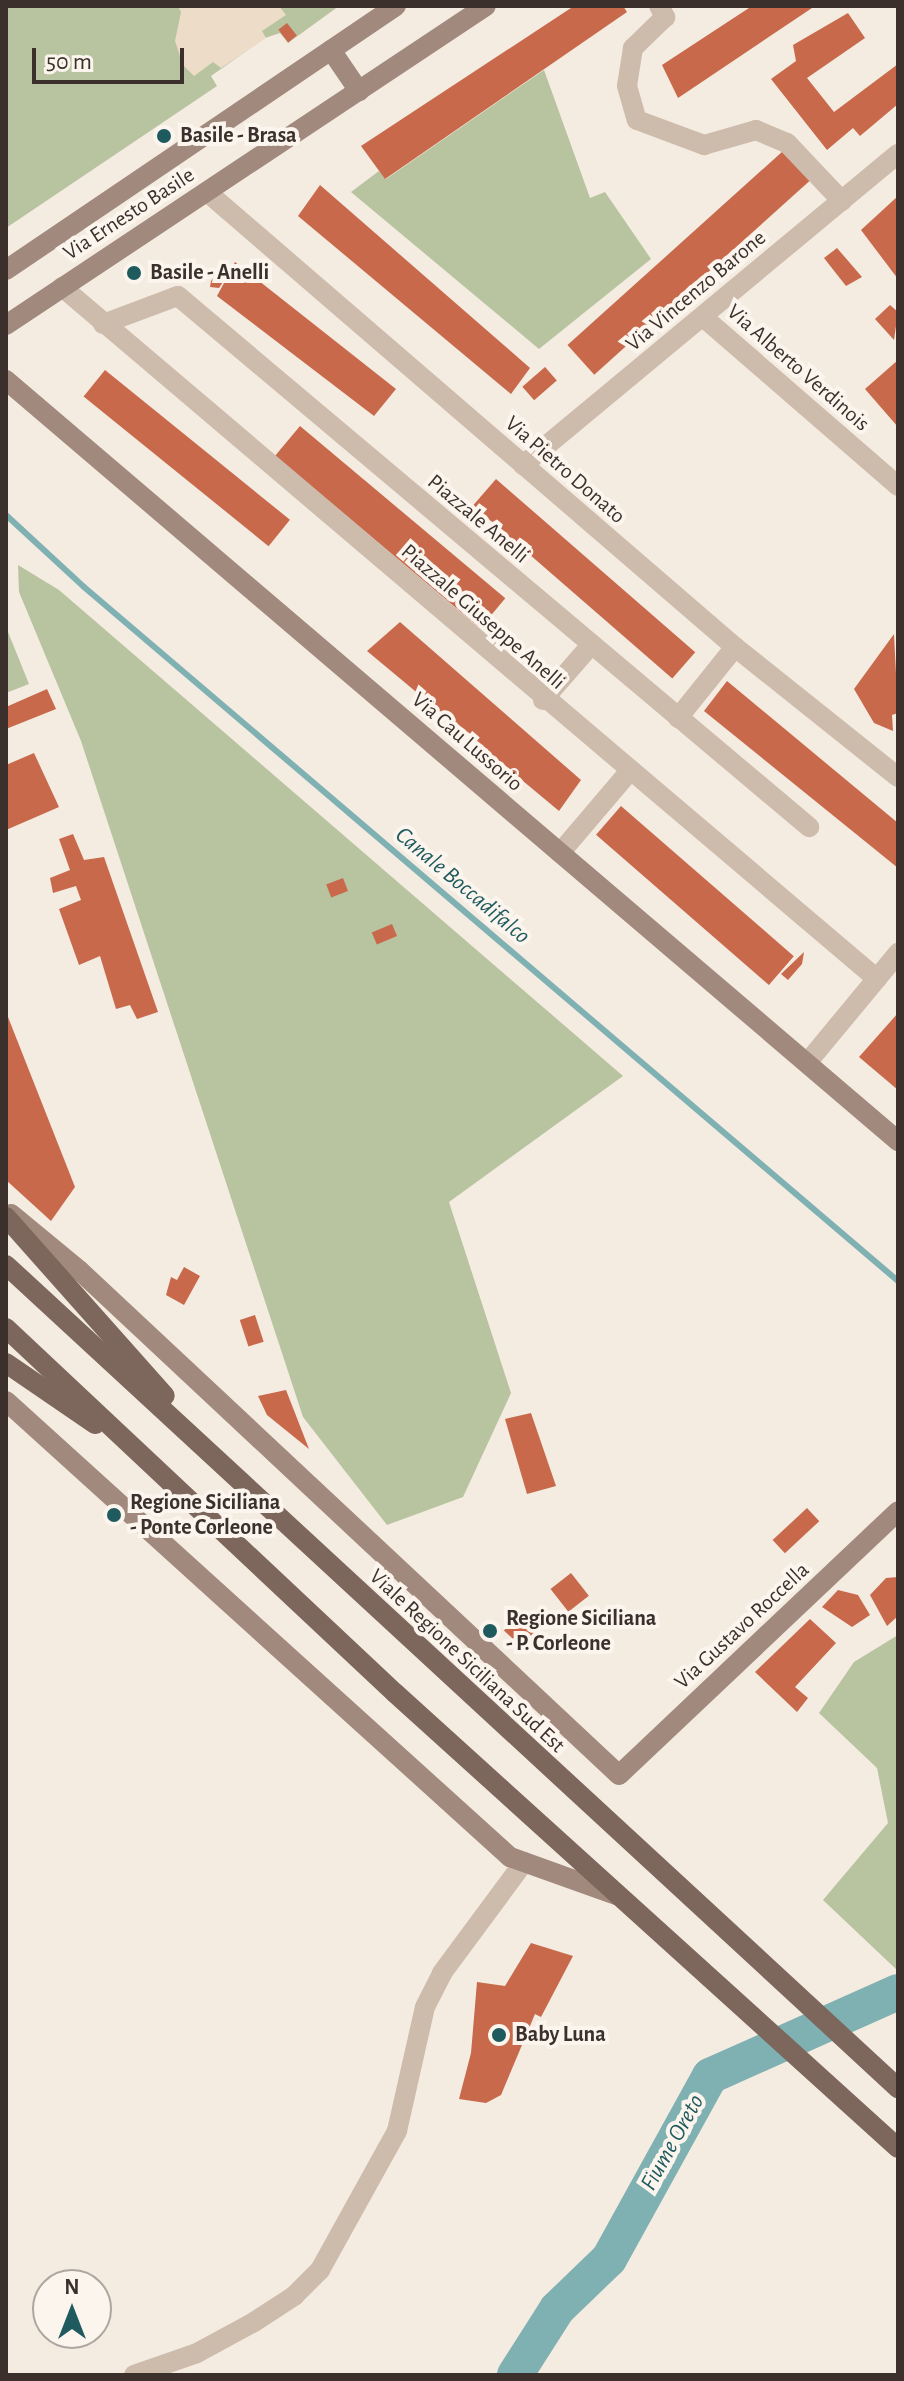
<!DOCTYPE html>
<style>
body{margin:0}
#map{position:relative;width:904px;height:2381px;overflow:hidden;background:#f4ebe1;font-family:"Alegreya Sans",sans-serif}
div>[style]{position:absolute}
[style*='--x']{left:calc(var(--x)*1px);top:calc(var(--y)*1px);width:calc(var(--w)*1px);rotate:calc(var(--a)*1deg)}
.green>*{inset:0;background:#b8c4a0}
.plaza>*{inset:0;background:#ecdcc8}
.stream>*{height:6px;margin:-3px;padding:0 3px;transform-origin:3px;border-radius:3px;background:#7fb0b2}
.river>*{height:36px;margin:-18px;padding:0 18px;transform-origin:18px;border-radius:18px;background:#7fb0b2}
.building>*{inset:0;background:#c8694b;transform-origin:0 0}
.street>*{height:20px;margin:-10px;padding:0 10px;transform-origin:10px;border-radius:10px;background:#cdbbac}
.secondary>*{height:20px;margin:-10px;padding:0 10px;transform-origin:10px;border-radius:10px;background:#a18a7d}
.primary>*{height:20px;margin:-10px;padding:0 10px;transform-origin:10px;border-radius:10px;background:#7d675c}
.dots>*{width:22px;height:22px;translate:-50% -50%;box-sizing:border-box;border:4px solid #fbf5ee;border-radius:50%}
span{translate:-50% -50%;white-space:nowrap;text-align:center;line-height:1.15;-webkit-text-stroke:8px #fbf5ee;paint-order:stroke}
.poi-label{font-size:22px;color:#3b302b;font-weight:700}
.left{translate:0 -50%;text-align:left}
.street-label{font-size:22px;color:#3b302b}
.water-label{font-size:24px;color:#1f5a5e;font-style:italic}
.frame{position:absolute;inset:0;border:8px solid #3b302b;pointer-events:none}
.north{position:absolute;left:32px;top:2269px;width:80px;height:80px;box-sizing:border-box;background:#fbf5ee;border:2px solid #aea6a0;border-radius:50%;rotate:0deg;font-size:22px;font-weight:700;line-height:32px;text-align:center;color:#3b302b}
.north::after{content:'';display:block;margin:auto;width:28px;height:36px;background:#1f5a5e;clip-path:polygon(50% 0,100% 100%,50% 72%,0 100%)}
.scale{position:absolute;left:32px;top:48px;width:152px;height:36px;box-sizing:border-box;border:4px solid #3b302b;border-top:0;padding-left:10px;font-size:24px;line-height:28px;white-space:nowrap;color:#3b302b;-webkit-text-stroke:6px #fbf5ee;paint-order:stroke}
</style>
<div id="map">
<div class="green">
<i style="clip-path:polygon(6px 6px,339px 6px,288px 43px,280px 33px,265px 38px,211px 76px,217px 86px,6px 228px)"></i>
<i style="clip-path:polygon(544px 70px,590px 198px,605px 192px,651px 259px,539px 349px,351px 192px,379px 171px,386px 179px)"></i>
<i style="clip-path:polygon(18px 565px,59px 590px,623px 1076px,449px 1202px,511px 1393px,463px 1497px,387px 1525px,303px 1417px,81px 741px,19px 592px)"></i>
<i style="clip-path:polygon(6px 627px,29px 684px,6px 693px)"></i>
<i style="clip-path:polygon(898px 1635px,898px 1971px,823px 1900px,888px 1823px,877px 1768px,819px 1713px,854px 1662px)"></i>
</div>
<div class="plaza">
<i style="clip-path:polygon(178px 6px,279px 6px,286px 15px,262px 31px,266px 38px,221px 68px,213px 62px,194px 76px,183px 65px,175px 41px,181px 12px)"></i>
</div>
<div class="stream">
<i style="--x:6;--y:515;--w:106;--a:42.7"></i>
<i style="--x:84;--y:587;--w:1070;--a:40.45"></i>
</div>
<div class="river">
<i style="--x:515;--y:2375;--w:78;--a:-57.5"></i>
<i style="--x:557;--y:2309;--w:72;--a:-43.9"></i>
<i style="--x:609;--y:2259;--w:209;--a:-61.1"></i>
<i style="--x:710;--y:2076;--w:206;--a:-24.1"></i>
</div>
<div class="building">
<i style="clip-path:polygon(574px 6px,623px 6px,627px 12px,385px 179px,361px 146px)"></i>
<i style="clip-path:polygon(752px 6px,815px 6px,678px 98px,662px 65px)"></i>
<i style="clip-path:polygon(848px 13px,865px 38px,807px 78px,834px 112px,898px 64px,898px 104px,860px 136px,853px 128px,827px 150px,771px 79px,796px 61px,793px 45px)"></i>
<i style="left:287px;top:23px;width:16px;height:11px;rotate:52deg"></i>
<i style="left:783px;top:151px;width:40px;height:290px;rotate:48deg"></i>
<i style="clip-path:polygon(320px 185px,530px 368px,511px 394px,298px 216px)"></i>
<i style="clip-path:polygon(898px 196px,898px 279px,861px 230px)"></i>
<i style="clip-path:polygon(837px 248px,862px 277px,846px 286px,824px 258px)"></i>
<i style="clip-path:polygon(235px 262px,396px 389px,374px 416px,217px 296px,231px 270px,219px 288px,210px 287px,211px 281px,225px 265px,231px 270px)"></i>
<i style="clip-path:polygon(890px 305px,898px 312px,894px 340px,875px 319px)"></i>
<i style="clip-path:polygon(898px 360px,898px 427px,865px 389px)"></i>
<i style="left:545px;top:367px;width:18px;height:30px;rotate:49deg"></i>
<i style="left:105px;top:370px;width:238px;height:34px;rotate:39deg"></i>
<i style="left:300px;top:426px;width:268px;height:39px;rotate:40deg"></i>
<i style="left:496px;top:479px;width:264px;height:35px;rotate:41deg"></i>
<i style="clip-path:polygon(400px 622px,581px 780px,559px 811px,367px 651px)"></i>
<i style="clip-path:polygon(894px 634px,898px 713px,892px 715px,893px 731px,874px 723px,854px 689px)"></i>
<i style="clip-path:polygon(727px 681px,898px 823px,898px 868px,704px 711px)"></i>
<i style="clip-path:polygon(47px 689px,56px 709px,6px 729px,6px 707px)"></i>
<i style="clip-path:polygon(34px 753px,59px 807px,6px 830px,6px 765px)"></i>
<i style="left:621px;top:806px;width:229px;height:38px;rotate:41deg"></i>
<i style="clip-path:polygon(73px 834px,84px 860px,104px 857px,158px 1012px,137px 1019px,130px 1005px,116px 1009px,100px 956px,79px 965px,59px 909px,81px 900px,76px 886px,53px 893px,50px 878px,70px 870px,59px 839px)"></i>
<i style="left:343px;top:878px;width:14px;height:18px;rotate:69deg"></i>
<i style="left:392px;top:924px;width:13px;height:22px;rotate:67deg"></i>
<i style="clip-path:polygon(804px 952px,802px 964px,788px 980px,781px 974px)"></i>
<i style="clip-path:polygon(6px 1012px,75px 1187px,51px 1221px,6px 1180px)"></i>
<i style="clip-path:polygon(898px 1013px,898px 1090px,859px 1057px)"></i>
<i style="clip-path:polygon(184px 1267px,200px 1276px,184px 1305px,166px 1295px,171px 1277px,177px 1280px)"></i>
<i style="left:255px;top:1315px;width:28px;height:16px;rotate:72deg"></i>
<i style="clip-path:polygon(286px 1390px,309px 1449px,267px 1415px,258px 1396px)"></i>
<i style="clip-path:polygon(531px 1413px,556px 1486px,527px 1494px,505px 1419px)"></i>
<i style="left:807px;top:1508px;width:18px;height:47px;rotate:47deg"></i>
<i style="left:571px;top:1573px;width:29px;height:26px;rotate:52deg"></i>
<i style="clip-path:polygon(898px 1577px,898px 1616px,887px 1626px,870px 1595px,886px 1578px)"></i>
<i style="clip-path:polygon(838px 1590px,858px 1595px,870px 1615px,852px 1627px,822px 1607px)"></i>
<i style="left:523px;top:1610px;width:25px;height:28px;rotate:43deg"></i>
<i style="clip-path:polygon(810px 1619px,836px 1643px,795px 1687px,808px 1698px,797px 1712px,755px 1672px)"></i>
<i style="clip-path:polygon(531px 1943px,573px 1956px,541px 2017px,535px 2014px,501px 2095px,486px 2103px,459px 2099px,471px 2053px,477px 1982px,505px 1986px)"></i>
</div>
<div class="street">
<i style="--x:659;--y:6;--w:13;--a:61"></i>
<i style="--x:665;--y:17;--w:45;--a:135.9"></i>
<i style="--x:633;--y:48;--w:38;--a:99"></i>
<i style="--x:627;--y:86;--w:35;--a:74"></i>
<i style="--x:637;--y:120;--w:72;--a:20.5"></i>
<i style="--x:704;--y:145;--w:54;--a:-16.1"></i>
<i style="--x:756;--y:130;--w:34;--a:23"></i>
<i style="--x:787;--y:143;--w:80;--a:46.5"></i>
<i style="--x:207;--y:192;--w:697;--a:40.75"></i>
<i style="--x:735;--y:647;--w:208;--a:38.6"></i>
<i style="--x:62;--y:287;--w:1069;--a:40.33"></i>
<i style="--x:703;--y:317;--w:258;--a:40.9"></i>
<i style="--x:103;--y:324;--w:80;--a:-20.5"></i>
<i style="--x:178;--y:296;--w:825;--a:40.08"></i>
<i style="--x:523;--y:465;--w:487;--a:-39.7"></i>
<i style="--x:543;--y:700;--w:73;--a:-48.9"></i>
<i style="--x:678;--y:718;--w:91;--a:-51.2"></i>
<i style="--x:560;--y:853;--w:105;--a:-49.6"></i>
<i style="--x:807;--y:1063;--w:143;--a:-50.4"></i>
<i style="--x:134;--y:2375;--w:67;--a:-19.2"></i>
<i style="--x:197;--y:2353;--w:65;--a:-28.5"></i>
<i style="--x:254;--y:2322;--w:48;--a:-33"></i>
<i style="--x:294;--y:2296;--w:37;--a:-45"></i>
<i style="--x:320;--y:2270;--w:159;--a:-61"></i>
<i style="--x:397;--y:2131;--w:127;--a:-77.3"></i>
<i style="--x:425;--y:2007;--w:38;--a:-63"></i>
<i style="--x:442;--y:1973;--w:138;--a:-53.5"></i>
</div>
<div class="secondary">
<i style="--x:331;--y:50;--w:50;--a:55.7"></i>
<i style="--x:6;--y:270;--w:471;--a:-34.1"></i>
<i style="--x:6;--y:325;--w:576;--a:-33.61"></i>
<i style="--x:6;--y:380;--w:1173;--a:40.47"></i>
<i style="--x:11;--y:1214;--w:88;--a:39.5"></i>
<i style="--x:79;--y:1270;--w:739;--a:43.08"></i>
<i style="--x:619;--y:1775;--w:384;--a:-43.4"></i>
<i style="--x:6;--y:1401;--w:680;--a:42.14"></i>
<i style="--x:510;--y:1857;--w:113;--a:19.7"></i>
</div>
<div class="primary">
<i style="--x:6;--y:1217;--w:239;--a:48.4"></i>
<i style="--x:6;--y:1265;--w:1214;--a:42.7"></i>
<i style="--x:6;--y:1328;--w:533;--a:43.18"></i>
<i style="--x:395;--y:1693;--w:678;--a:42.13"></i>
<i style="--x:6;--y:1363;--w:108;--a:34.4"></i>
</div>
<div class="dots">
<i style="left:164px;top:136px;background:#1f5a5e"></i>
<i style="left:134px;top:273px;background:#1f5a5e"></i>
<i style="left:114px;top:1515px;background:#1f5a5e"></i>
<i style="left:490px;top:1631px;background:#1f5a5e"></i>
<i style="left:499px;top:2035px;background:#1f5a5e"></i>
</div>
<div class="poi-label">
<span class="left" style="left:180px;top:136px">Basile - Brasa</span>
<span class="left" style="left:150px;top:273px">Basile - Anelli</span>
<span class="left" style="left:130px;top:1515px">Regione Siciliana<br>- Ponte Corleone</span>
<span class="left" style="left:506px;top:1631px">Regione Siciliana<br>- P. Corleone</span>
<span class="left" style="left:515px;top:2035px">Baby Luna</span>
</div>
<div class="street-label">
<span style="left:129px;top:214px;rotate:-33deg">Via Ernesto Basile</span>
<span style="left:696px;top:291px;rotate:-40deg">Via Vincenzo Barone</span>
<span style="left:798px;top:368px;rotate:41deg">Via Alberto Verdinois</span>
<span style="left:565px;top:470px;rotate:41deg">Via Pietro Donato</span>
<span style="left:478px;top:519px;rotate:40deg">Piazzale Anelli</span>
<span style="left:483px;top:617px;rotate:41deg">Piazzale Giuseppe Anelli</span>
<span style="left:467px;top:742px;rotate:41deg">Via Cau Lussorio</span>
<span style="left:742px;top:1626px;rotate:-43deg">Via Gustavo Roccella</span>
<span style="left:467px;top:1661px;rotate:43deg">Viale Regione Siciliana Sud Est</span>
</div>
<div class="water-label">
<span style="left:462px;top:886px;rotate:40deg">Canale Boccadifalco</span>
<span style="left:673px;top:2143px;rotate:-61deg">Fiume Oreto</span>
</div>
<div class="frame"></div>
<div class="north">N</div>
<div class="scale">50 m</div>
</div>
